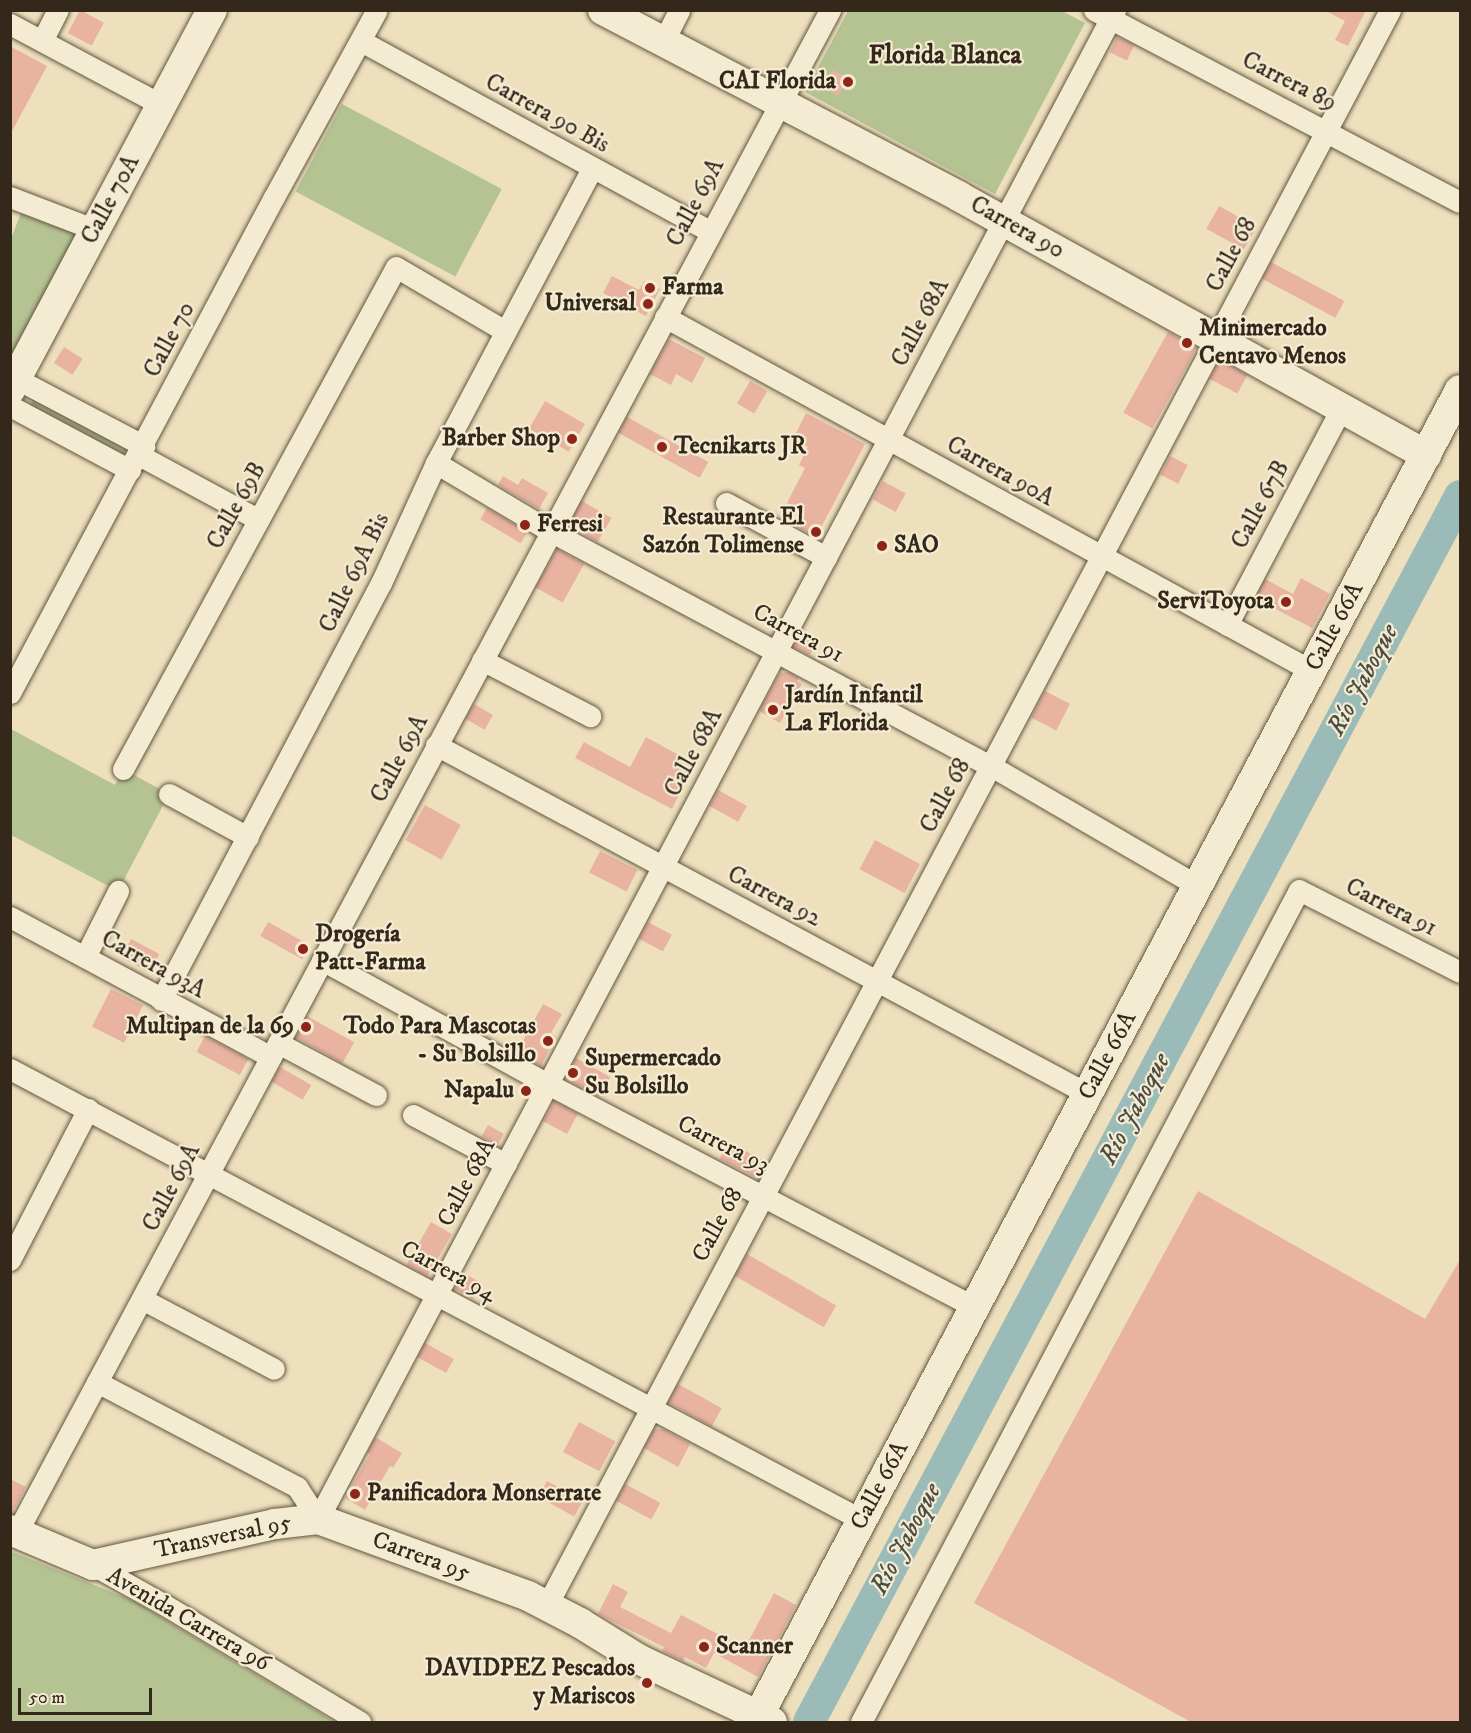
<!DOCTYPE html>
<meta charset="utf-8">
<style>
body{margin:0}
#map{position:relative;width:1471px;height:1733px;overflow:hidden;background:#eee0bc;font-family:"IM FELL DW Pica",serif}
div>[style]{position:absolute}
[style*='--x']{left:calc(var(--x)*1px);top:calc(var(--y)*1px);width:calc(var(--w)*1px);rotate:calc(var(--a)*1deg)}
.green>*{inset:0;background:#b5c393;transform-origin:0 0}
.river>*{height:32px;margin:-16px;padding:0 16px;transform-origin:16px;border-radius:16px;background:#9bbbb8}
.building>*{inset:0;background:#e8b3a0;transform-origin:0 0}
.roads{filter:drop-shadow(0 0 2px #625642) drop-shadow(0 0 2px #625642)}
.street>*{height:21px;margin:-10.5px;padding:0 10.5px;transform-origin:10.5px;border-radius:10.5px;background:#f4ebd3}
.secondary>*{height:30px;margin:-15px;padding:0 15px;transform-origin:15px;border-radius:15px;background:#f4ebd3}
.dots>*{width:16px;height:16px;translate:-50% -50%;box-sizing:border-box;border:3px solid #f4ebd3;border-radius:50%}
span{translate:-50% -50%;white-space:nowrap;text-align:center;line-height:1.15;-webkit-text-stroke:4.5px #f4ebd3;paint-order:stroke}
.poi-label{font-size:24px;color:#33281a;font-weight:700}
.right{translate:-100% -50%;text-align:right}
.left{translate:0 -50%;text-align:left}
.street-label{font-size:24px;color:#33281a}
.neighbourhood-label{font-size:26px;color:#33281a;font-weight:700}
.water-label{font-size:26px;color:#4d4d42;font-style:italic}
.frame{position:absolute;inset:0;border:12px solid #33281a;pointer-events:none}
.scale{position:absolute;left:18px;top:1688px;width:134px;height:27px;box-sizing:border-box;border:3px solid #33281a;border-top:0;padding-left:8px;font-size:18px;line-height:21px;white-space:nowrap;color:#33281a;-webkit-text-stroke:4px #f4ebd3;paint-order:stroke}
</style>
<div id="map">
<div class="green">
<i style="clip-path:polygon(848px 11px,1062px 11px,1085px 23px,995px 194px,805px 92px)"></i>
<i style="left:342px;top:104px;width:181px;height:99px;rotate:28deg"></i>
<i style="clip-path:polygon(22px 210px,85px 234px,11px 373px,11px 239px)"></i>
<i style="left:36px;top:394px;width:105px;height:18px;rotate:29deg"></i>
<i style="clip-path:polygon(11px 729px,115px 785px,123px 769px,169px 794px,118px 891px,11px 835px)"></i>
<i style="clip-path:polygon(10px 1551px,134px 1601px,335px 1722px,11px 1722px)"></i>
</div>
<div class="river">
<i style="--x:809;--y:1722;--w:1388;--a:-62.03"></i>
</div>
<div class="building">
<i style="left:80px;top:10px;width:27px;height:26px;rotate:28deg"></i>
<i style="clip-path:polygon(1324px 10px,1366px 10px,1348px 46px,1335px 40px,1345px 21px)"></i>
<i style="left:1117px;top:37px;width:19px;height:17px;rotate:25deg"></i>
<i style="clip-path:polygon(10px 46px,47px 66px,10px 135px)"></i>
<i style="left:833px;top:70px;width:17px;height:20px;rotate:28deg"></i>
<i style="left:1219px;top:206px;width:43px;height:26px;rotate:29deg"></i>
<i style="left:1271px;top:262px;width:83px;height:19px;rotate:28deg"></i>
<i style="clip-path:polygon(612px 276px,639px 290px,644px 281px,660px 289px,646px 316px,603px 293px)"></i>
<i style="left:1241px;top:319px;width:19px;height:13px;rotate:28deg"></i>
<i style="left:1168px;top:332px;width:33px;height:92px;rotate:29deg"></i>
<i style="clip-path:polygon(669px 339px,705px 358px,692px 383px,676px 374px,671px 385px,650px 374px)"></i>
<i style="left:64px;top:347px;width:22px;height:19px;rotate:32deg"></i>
<i style="left:1219px;top:360px;width:32px;height:21px;rotate:28deg"></i>
<i style="left:750px;top:381px;width:20px;height:26px;rotate:30deg"></i>
<i style="left:545px;top:401px;width:46px;height:32px;rotate:30deg"></i>
<i style="clip-path:polygon(806px 413px,865px 444px,816px 537px,795px 526px,802px 511px,787px 503px,805px 468px,799px 465px,808px 447px,793px 439px)"></i>
<i style="left:627px;top:417px;width:93px;height:18px;rotate:29deg"></i>
<i style="left:1170px;top:456px;width:20px;height:21px;rotate:27deg"></i>
<i style="clip-path:polygon(503px 476px,518px 485px,522px 478px,548px 493px,539px 509px,498px 485px)"></i>
<i style="left:883px;top:481px;width:26px;height:21px;rotate:29deg"></i>
<i style="left:582px;top:501px;width:34px;height:28px;rotate:30deg"></i>
<i style="left:487px;top:508px;width:47px;height:13px;rotate:31deg"></i>
<i style="left:557px;top:549px;width:31px;height:44px;rotate:29deg"></i>
<i style="clip-path:polygon(1301px 578px,1330px 594px,1312px 628px,1255px 598px,1265px 579px,1293px 594px)"></i>
<i style="left:799px;top:635px;width:19px;height:13px;rotate:28deg"></i>
<i style="clip-path:polygon(788px 672px,799px 678px,797px 681px,802px 684px,780px 723px,759px 711px,780px 673px)"></i>
<i style="left:1045px;top:691px;width:28px;height:30px;rotate:27deg"></i>
<i style="left:474px;top:704px;width:22px;height:17px;rotate:30deg"></i>
<i style="clip-path:polygon(646px 737px,695px 764px,672px 809px,575px 758px,584px 742px,630px 767px)"></i>
<i style="left:718px;top:790px;width:33px;height:18px;rotate:29deg"></i>
<i style="left:425px;top:805px;width:41px;height:40px;rotate:29deg"></i>
<i style="left:875px;top:840px;width:51px;height:33px;rotate:28deg"></i>
<i style="left:600px;top:851px;width:42px;height:24px;rotate:27deg"></i>
<i style="left:268px;top:922px;width:48px;height:16px;rotate:29deg"></i>
<i style="left:648px;top:922px;width:27px;height:19px;rotate:28deg"></i>
<i style="left:131px;top:939px;width:32px;height:21px;rotate:28deg"></i>
<i style="left:111px;top:989px;width:36px;height:42px;rotate:27deg"></i>
<i style="clip-path:polygon(543px 1004px,562px 1014px,551px 1033px,556px 1036px,541px 1066px,517px 1052px)"></i>
<i style="left:307px;top:1016px;width:54px;height:24px;rotate:29deg"></i>
<i style="left:205px;top:1036px;width:49px;height:18px;rotate:28deg"></i>
<i style="clip-path:polygon(576px 1058px,610px 1077px,600px 1097px,568px 1080px,566px 1076px)"></i>
<i style="left:280px;top:1067px;width:36px;height:17px;rotate:30deg"></i>
<i style="left:554px;top:1101px;width:27px;height:23px;rotate:28deg"></i>
<i style="left:488px;top:1125px;width:18px;height:13px;rotate:29deg"></i>
<i style="left:728px;top:1142px;width:40px;height:19px;rotate:27deg"></i>
<i style="clip-path:polygon(1198px 1191px,1425px 1319px,1461px 1258px,1461px 1722px,1191px 1722px,974px 1603px)"></i>
<i style="left:431px;top:1222px;width:24px;height:49px;rotate:30deg"></i>
<i style="left:747px;top:1254px;width:103px;height:25px;rotate:30deg"></i>
<i style="left:463px;top:1273px;width:21px;height:18px;rotate:28deg"></i>
<i style="left:425px;top:1343px;width:33px;height:16px;rotate:29deg"></i>
<i style="left:678px;top:1384px;width:50px;height:21px;rotate:29deg"></i>
<i style="left:579px;top:1422px;width:41px;height:34px;rotate:28deg"></i>
<i style="clip-path:polygon(654px 1429px,663px 1429px,690px 1444px,678px 1467px,644px 1448px)"></i>
<i style="clip-path:polygon(375px 1437px,402px 1453px,393px 1468px,390px 1466px,365px 1510px,345px 1498px,370px 1454px,367px 1453px)"></i>
<i style="clip-path:polygon(10px 1479px,26px 1487px,12px 1513px,10px 1513px)"></i>
<i style="left:547px;top:1481px;width:41px;height:18px;rotate:29deg"></i>
<i style="left:625px;top:1484px;width:40px;height:19px;rotate:28deg"></i>
<i style="clip-path:polygon(613px 1584px,628px 1592px,620px 1607px,671px 1633px,681px 1615px,745px 1648px,774px 1593px,796px 1605px,758px 1677px,714px 1653px,706px 1668px,685px 1657px,683px 1661px,662px 1651px,664px 1647px,598px 1614px)"></i>
</div>
<div class="roads">
<div class="street">
<i style="--x:1094;--y:10;--w:413;--a:27.7"></i>
<i style="--x:10;--y:24;--w:172;--a:28.1"></i>
<i style="--x:42;--y:41;--w:35;--a:-63"></i>
<i style="--x:361;--y:41;--w:397;--a:28.6"></i>
<i style="--x:663;--y:42;--w:36;--a:-63"></i>
<i style="--x:10;--y:197;--w:92;--a:21"></i>
<i style="--x:665;--y:317;--w:738;--a:28.68"></i>
<i style="--x:17;--y:379;--w:144;--a:27.8"></i>
<i style="--x:10;--y:406;--w:136;--a:28.1"></i>
<i style="--x:139;--y:455;--w:136;--a:28.4"></i>
<i style="--x:436;--y:463;--w:133;--a:30.8"></i>
<i style="--x:550;--y:531;--w:500;--a:28.1"></i>
<i style="--x:991;--y:766;--w:239;--a:30.1"></i>
<i style="--x:726;--y:503;--w:114;--a:28.4"></i>
<i style="--x:1227;--y:625;--w:244;--a:-62.2"></i>
<i style="--x:482;--y:660;--w:122;--a:27.4"></i>
<i style="--x:10;--y:693;--w:562;--a:-61.98"></i>
<i style="--x:274;--y:197;--w:213;--a:-61.2"></i>
<i style="--x:436;--y:745;--w:740;--a:28.16"></i>
<i style="--x:123;--y:769;--w:571;--a:-61.46"></i>
<i style="--x:396;--y:267;--w:126;--a:30.4"></i>
<i style="--x:169;--y:794;--w:90;--a:28.6"></i>
<i style="--x:10;--y:917;--w:296;--a:28.2"></i>
<i style="--x:85;--y:957;--w:74;--a:-63.4"></i>
<i style="--x:322;--y:960;--w:258;--a:28.8"></i>
<i style="--x:548;--y:1084;--w:481;--a:27.6"></i>
<i style="--x:161;--y:1000;--w:471;--a:-62.2"></i>
<i style="--x:381;--y:583;--w:132;--a:-65.4"></i>
<i style="--x:436;--y:463;--w:334;--a:-62.1"></i>
<i style="--x:278;--y:1043;--w:111;--a:28"></i>
<i style="--x:10;--y:1069;--w:964;--a:27.89"></i>
<i style="--x:413;--y:1115;--w:105;--a:27.8"></i>
<i style="--x:10;--y:1260;--w:170;--a:-62.7"></i>
<i style="--x:142;--y:1299;--w:149;--a:27.9"></i>
<i style="--x:97;--y:1382;--w:226;--a:27.7"></i>
<i style="--x:297;--y:1487;--w:38;--a:57"></i>
<i style="--x:318;--y:1519;--w:1707;--a:-62.16"></i>
<i style="--x:17;--y:1532;--w:1726;--a:-61.89"></i>
<i style="--x:93;--y:1565;--w:80;--a:29.1"></i>
<i style="--x:163;--y:1604;--w:230;--a:30.9"></i>
<i style="--x:547;--y:1605;--w:1804;--a:-62.14"></i>
<i style="--x:861;--y:1722;--w:940;--a:-62.24"></i>
<i style="--x:1299;--y:890;--w:181;--a:27"></i>
</div>
<div class="secondary">
<i style="--x:603;--y:10;--w:403;--a:27.6"></i>
<i style="--x:960;--y:197;--w:533;--a:28.97"></i>
<i style="--x:10;--y:390;--w:430;--a:-62"></i>
<i style="--x:10;--y:1530;--w:90;--a:22.9"></i>
<i style="--x:93;--y:1565;--w:187;--a:-12.7"></i>
<i style="--x:275;--y:1524;--w:43;--a:-6.6"></i>
<i style="--x:318;--y:1519;--w:224;--a:20.1"></i>
<i style="--x:528;--y:1596;--w:59;--a:27.4"></i>
<i style="--x:580;--y:1623;--w:68;--a:31.8"></i>
<i style="--x:638;--y:1659;--w:148;--a:25.2"></i>
<i style="--x:755;--y:1722;--w:1507;--a:-62.11"></i>
</div>
</div>
<div class="dots">
<i style="left:848px;top:82px;background:#8f2418"></i>
<i style="left:650px;top:288px;background:#8f2418"></i>
<i style="left:648px;top:304px;background:#8f2418"></i>
<i style="left:1187px;top:343px;background:#8f2418"></i>
<i style="left:572px;top:439px;background:#8f2418"></i>
<i style="left:662px;top:447px;background:#8f2418"></i>
<i style="left:525px;top:525px;background:#8f2418"></i>
<i style="left:816px;top:532px;background:#8f2418"></i>
<i style="left:882px;top:546px;background:#8f2418"></i>
<i style="left:1286px;top:602px;background:#8f2418"></i>
<i style="left:773px;top:710px;background:#8f2418"></i>
<i style="left:303px;top:949px;background:#8f2418"></i>
<i style="left:306px;top:1027px;background:#8f2418"></i>
<i style="left:548px;top:1041px;background:#8f2418"></i>
<i style="left:573px;top:1073px;background:#8f2418"></i>
<i style="left:526px;top:1091px;background:#8f2418"></i>
<i style="left:355px;top:1494px;background:#8f2418"></i>
<i style="left:704px;top:1647px;background:#8f2418"></i>
<i style="left:647px;top:1683px;background:#8f2418"></i>
</div>
<div class="poi-label">
<span class="right" style="left:836px;top:82px">CAI Florida</span>
<span class="left" style="left:662px;top:288px">Farma</span>
<span class="right" style="left:636px;top:304px">Universal</span>
<span class="left" style="left:1199px;top:343px">Minimercado<br>Centavo Menos</span>
<span class="right" style="left:560px;top:439px">Barber Shop</span>
<span class="left" style="left:674px;top:447px">Tecnikarts JR</span>
<span class="right" style="left:804px;top:532px">Restaurante El<br>Sazón Tolimense</span>
<span class="left" style="left:537px;top:525px">Ferresi</span>
<span class="left" style="left:894px;top:546px">SAO</span>
<span class="right" style="left:1274px;top:602px">ServiToyota</span>
<span class="left" style="left:785px;top:710px">Jardín Infantil<br>La Florida</span>
<span class="left" style="left:315px;top:949px">Drogería<br>Patt-Farma</span>
<span class="right" style="left:294px;top:1027px">Multipan de la 69</span>
<span class="right" style="left:536px;top:1041px">Todo Para Mascotas<br>- Su Bolsillo</span>
<span class="left" style="left:585px;top:1073px">Supermercado<br>Su Bolsillo</span>
<span class="right" style="left:514px;top:1091px">Napalu</span>
<span class="left" style="left:367px;top:1494px">Panificadora Monserrate</span>
<span class="left" style="left:716px;top:1647px">Scanner</span>
<span class="right" style="left:635px;top:1683px">DAVIDPEZ Pescados<br>y Mariscos</span>
</div>
<div class="street-label">
<span style="left:1289px;top:82px;rotate:27deg">Carrera 89</span>
<span style="left:547px;top:114px;rotate:29deg">Carrera 90 Bis</span>
<span style="left:111px;top:200px;rotate:-62deg">Calle 70A</span>
<span style="left:696px;top:203px;rotate:-62deg">Calle 69A</span>
<span style="left:1017px;top:228px;rotate:29deg">Carrera 90</span>
<span style="left:1232px;top:255px;rotate:-62deg">Calle 68</span>
<span style="left:921px;top:323px;rotate:-62deg">Calle 68A</span>
<span style="left:170px;top:340px;rotate:-62deg">Calle 70</span>
<span style="left:1000px;top:472px;rotate:29deg">Carrera 90A</span>
<span style="left:1261px;top:505px;rotate:-62deg">Calle 67B</span>
<span style="left:237px;top:506px;rotate:-61deg">Calle 69B</span>
<span style="left:355px;top:573px;rotate:-64deg">Calle 69A Bis</span>
<span style="left:1335px;top:627px;rotate:-62deg">Calle 66A</span>
<span style="left:798px;top:634px;rotate:28deg">Carrera 91</span>
<span style="left:694px;top:753px;rotate:-62deg">Calle 68A</span>
<span style="left:400px;top:759px;rotate:-62deg">Calle 69A</span>
<span style="left:946px;top:796px;rotate:-62deg">Calle 68</span>
<span style="left:774px;top:897px;rotate:28deg">Carrera 92</span>
<span style="left:1391px;top:908px;rotate:27deg">Carrera 91</span>
<span style="left:153px;top:965px;rotate:29deg">Carrera 93A</span>
<span style="left:1108px;top:1056px;rotate:-62deg">Calle 66A</span>
<span style="left:723px;top:1145px;rotate:27deg">Carrera 93</span>
<span style="left:467px;top:1183px;rotate:-62deg">Calle 68A</span>
<span style="left:172px;top:1188px;rotate:-62deg">Calle 69A</span>
<span style="left:718px;top:1225px;rotate:-62deg">Calle 68</span>
<span style="left:448px;top:1272px;rotate:28deg">Carrera 94</span>
<span style="left:880px;top:1486px;rotate:-62deg">Calle 66A</span>
<span style="left:223px;top:1537px;rotate:-12deg">Transversal 95</span>
<span style="left:421px;top:1557px;rotate:20deg">Carrera 95</span>
<span style="left:188px;top:1620px;rotate:30deg">Avenida Carrera 96</span>
</div>
<div class="neighbourhood-label">
<span style="left:945px;top:56px">Florida Blanca</span>
</div>
<div class="water-label">
<span style="left:1363px;top:680px;rotate:-62deg">Río Jaboque</span>
<span style="left:1135px;top:1109px;rotate:-62deg">Río Jaboque</span>
<span style="left:906px;top:1539px;rotate:-62deg">Río Jaboque</span>
</div>
<div class="frame"></div>
<div class="scale">50 m</div>
</div>
